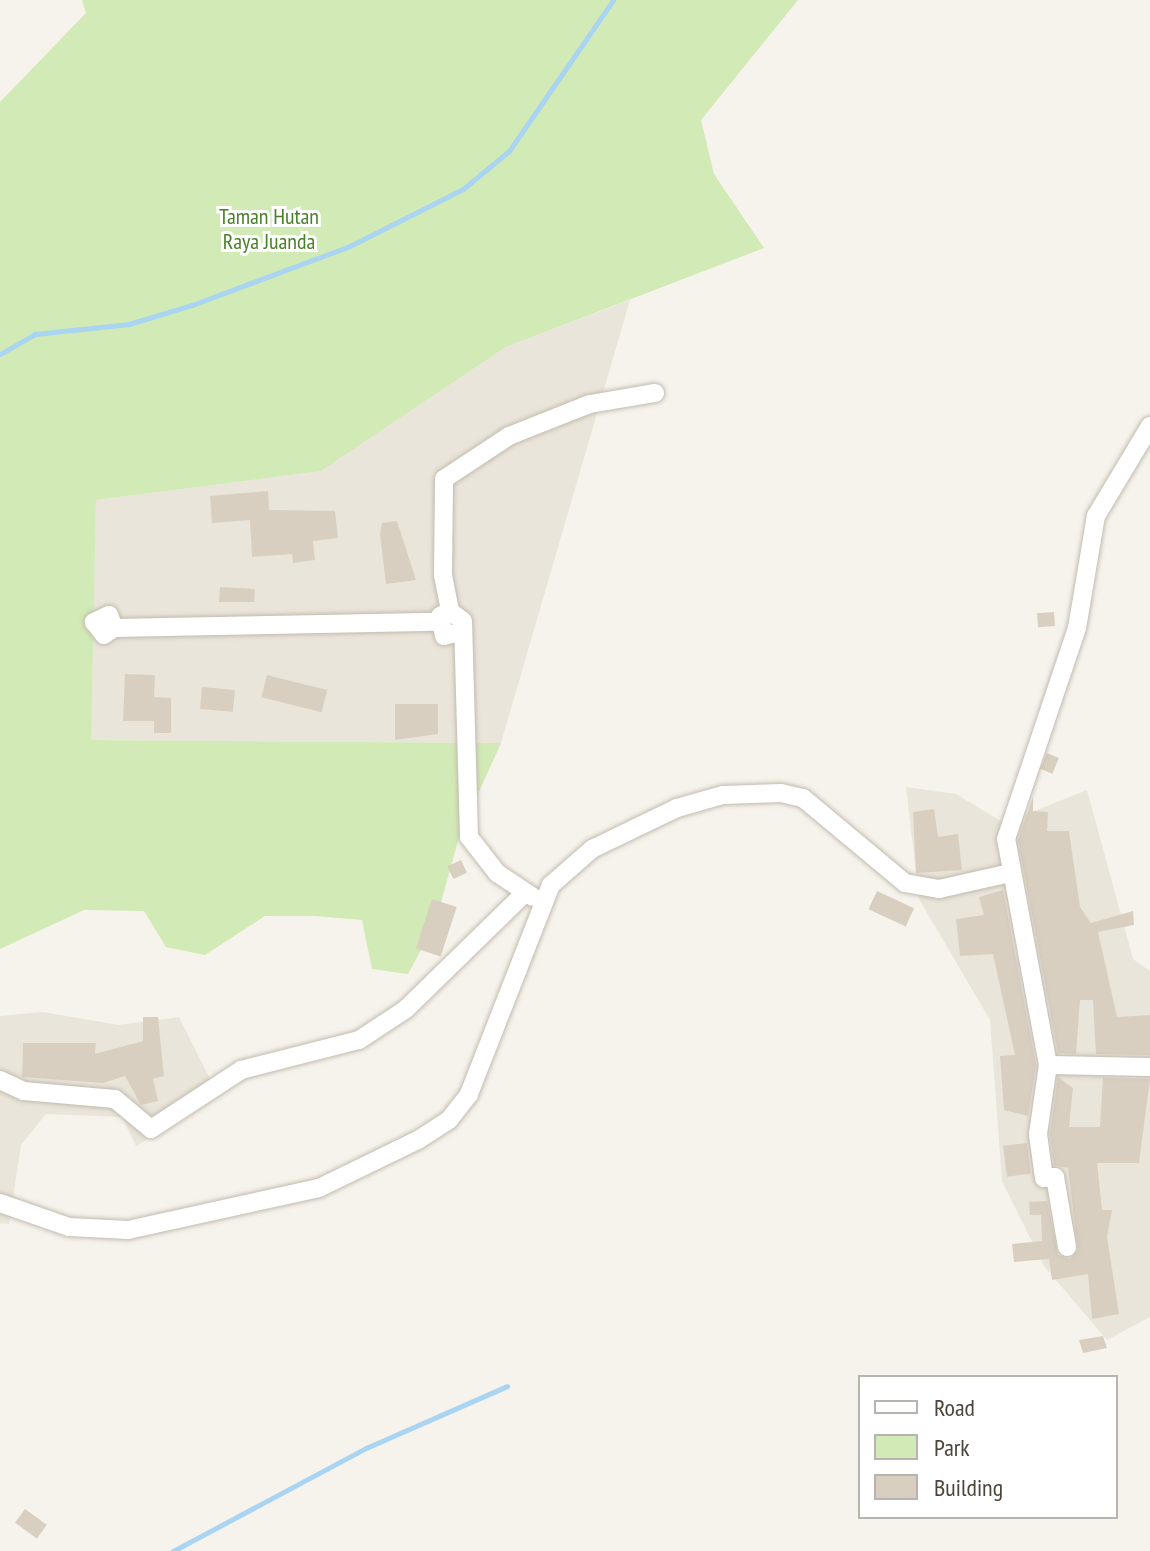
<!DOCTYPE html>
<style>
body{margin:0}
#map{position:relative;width:1150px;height:1551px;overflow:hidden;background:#f6f3ec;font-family:"PT Sans Narrow",sans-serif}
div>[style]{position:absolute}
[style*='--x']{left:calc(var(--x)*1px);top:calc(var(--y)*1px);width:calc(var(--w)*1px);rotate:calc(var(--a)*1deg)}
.residential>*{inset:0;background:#eae5da}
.green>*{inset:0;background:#d2eab5}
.stream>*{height:5px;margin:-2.5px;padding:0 2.5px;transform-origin:2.5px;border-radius:2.5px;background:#a9d4f2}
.building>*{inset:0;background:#d8cfc1;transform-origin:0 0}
.roads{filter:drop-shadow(0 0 2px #c2bbae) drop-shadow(0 0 2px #c2bbae)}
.minor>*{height:18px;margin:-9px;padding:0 9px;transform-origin:9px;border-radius:9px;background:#fff}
span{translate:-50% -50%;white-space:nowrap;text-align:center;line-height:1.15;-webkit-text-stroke:6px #fff;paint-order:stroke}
.park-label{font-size:22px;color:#4a7f2a}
.legend{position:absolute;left:858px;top:1375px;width:260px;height:144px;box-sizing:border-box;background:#fff;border:2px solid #b7b4b0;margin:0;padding:10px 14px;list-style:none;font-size:24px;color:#4b4439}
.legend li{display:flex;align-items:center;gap:16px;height:40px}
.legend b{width:40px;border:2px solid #b7b4b0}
</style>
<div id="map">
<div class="residential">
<i style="clip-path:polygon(630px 300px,501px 743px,90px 740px,96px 500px,321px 471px,506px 347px)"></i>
<i style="clip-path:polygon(906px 787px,956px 794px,1004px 823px,1087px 790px,1133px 959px,1150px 971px,1150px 1317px,1107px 1340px,1044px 1266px,1002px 1181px,990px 1020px,919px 899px)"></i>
<i style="clip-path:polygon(43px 1012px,119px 1025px,179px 1017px,218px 1095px,136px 1146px,122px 1117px,46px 1114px,21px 1145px,9px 1224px,0 1223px,0 1016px)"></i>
</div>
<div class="green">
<i style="clip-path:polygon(82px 0,798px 0,701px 120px,714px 174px,764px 248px,506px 347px,321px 471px,96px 500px,91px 740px,501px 743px,460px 834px,435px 924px,408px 974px,372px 969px,362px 920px,315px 916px,265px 916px,205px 955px,166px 947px,144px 911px,84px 910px,0 949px,0 102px,86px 13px)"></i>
</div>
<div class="stream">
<i style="--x:0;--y:354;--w:40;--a:-29.7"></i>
<i style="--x:35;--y:334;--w:95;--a:-6.1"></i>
<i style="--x:129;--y:324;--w:66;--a:-16.8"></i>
<i style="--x:192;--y:305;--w:169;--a:-20.5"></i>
<i style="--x:350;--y:246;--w:127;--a:-26.8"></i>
<i style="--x:463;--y:189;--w:60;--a:-39.6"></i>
<i style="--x:509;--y:151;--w:183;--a:-55.4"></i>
<i style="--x:173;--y:1551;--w:219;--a:-28.1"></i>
<i style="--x:366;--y:1448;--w:154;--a:-23.7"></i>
</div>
<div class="building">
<i style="clip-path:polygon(268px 491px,269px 510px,335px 511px,338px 538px,313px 541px,315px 560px,293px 563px,292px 554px,252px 557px,250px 520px,212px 523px,210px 496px)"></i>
<i style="clip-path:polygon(397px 521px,416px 580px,386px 584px,380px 534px,382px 523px)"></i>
<i style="clip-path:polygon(220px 587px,255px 589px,254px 602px,219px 602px)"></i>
<i style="left:1054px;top:612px;width:14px;height:17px;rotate:86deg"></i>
<i style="clip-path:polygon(125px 674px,155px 675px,154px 697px,171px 698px,171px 733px,154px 733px,154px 721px,123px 721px)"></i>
<i style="left:267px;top:675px;width:62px;height:23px;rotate:14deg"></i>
<i style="left:202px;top:687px;width:33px;height:22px;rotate:5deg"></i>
<i style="clip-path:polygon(395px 704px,438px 704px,438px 734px,395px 740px)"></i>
<i style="left:1047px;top:753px;width:13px;height:17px;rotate:23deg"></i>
<i style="clip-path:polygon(1033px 797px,1033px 811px,1048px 812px,1047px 831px,1069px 831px,1080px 907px,1091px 923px,1133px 911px,1134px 925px,1098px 932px,1117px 1017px,1150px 1015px,1150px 1055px,1096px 1054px,1093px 1000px,1080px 1000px,1076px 1054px,1058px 1053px,1018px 840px)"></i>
<i style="clip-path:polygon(934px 809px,938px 837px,958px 834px,962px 870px,916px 873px,913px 812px)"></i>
<i style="left:461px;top:860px;width:14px;height:15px;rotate:65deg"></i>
<i style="clip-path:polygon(1003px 890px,1036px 1065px,1028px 1116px,1004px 1110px,1000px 1056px,1015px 1055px,993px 954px,960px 956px,956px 919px,984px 915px,979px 897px)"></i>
<i style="left:877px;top:891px;width:41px;height:20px;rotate:25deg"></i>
<i style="left:432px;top:899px;width:26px;height:52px;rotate:18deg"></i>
<i style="clip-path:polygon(143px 1017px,158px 1017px,164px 1076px,153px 1079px,158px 1101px,141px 1105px,125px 1076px,103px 1083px,22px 1077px,23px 1043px,96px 1043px,95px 1054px,143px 1041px)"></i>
<i style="clip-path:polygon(1058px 1077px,1073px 1088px,1069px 1127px,1100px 1127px,1103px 1078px,1150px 1079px,1139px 1163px,1097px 1163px,1102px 1210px,1112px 1210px,1107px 1237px,1119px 1314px,1092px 1319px,1088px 1274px,1052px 1280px,1049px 1259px,1014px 1262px,1012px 1244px,1042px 1241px,1041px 1215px,1030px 1215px,1029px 1202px,1047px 1201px,1058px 1255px,1070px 1259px,1078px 1250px,1068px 1168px,1054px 1165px,1050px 1134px)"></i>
<i style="left:1027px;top:1143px;width:31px;height:24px;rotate:83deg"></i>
<i style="clip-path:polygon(1103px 1336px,1107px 1348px,1083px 1353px,1079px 1340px)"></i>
<i style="left:25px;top:1509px;width:27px;height:17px;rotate:36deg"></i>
</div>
<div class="roads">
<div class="minor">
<i style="--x:450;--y:611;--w:37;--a:-101"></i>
<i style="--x:443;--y:575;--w:96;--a:-89.4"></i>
<i style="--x:444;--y:479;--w:78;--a:-33.5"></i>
<i style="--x:509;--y:436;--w:87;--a:-21.6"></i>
<i style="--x:590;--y:404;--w:66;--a:-9.6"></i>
<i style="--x:114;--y:628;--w:14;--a:-111"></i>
<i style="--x:109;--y:615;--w:17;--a:155"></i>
<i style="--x:94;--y:622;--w:16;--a:52"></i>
<i style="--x:104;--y:635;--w:12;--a:-35"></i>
<i style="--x:114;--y:628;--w:323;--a:-1.1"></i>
<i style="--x:460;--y:632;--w:16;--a:166"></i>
<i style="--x:444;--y:636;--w:20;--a:-101"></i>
<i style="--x:440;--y:616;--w:11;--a:-27"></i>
<i style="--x:450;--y:611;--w:16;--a:38"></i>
<i style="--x:463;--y:621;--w:216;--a:88.4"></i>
<i style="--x:469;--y:837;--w:46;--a:52.1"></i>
<i style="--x:497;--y:873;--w:43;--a:33.7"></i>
<i style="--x:1048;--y:1065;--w:102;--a:1.1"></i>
<i style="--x:0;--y:1080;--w:26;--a:25"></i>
<i style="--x:24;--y:1091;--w:91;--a:5"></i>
<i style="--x:115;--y:1099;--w:47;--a:39.8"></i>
<i style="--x:151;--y:1129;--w:108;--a:-33.2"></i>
<i style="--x:241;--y:1070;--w:122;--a:-14.3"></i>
<i style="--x:359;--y:1040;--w:56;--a:-33.4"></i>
<i style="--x:406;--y:1009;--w:166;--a:-44.3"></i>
<i style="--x:0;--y:1203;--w:73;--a:19.2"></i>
<i style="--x:69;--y:1227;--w:59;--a:2.9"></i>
<i style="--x:128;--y:1230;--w:196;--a:-12.4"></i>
<i style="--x:319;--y:1188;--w:110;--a:-25.9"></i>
<i style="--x:418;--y:1140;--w:37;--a:-33"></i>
<i style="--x:449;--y:1120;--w:33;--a:-52"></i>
<i style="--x:469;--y:1094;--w:225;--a:-68.6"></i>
<i style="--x:551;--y:885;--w:55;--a:-41.3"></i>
<i style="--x:592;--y:849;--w:94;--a:-25.8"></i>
<i style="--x:677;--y:808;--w:48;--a:-15.8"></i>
<i style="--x:723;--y:795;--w:58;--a:-2"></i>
<i style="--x:781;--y:793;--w:23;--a:13"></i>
<i style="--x:803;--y:798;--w:133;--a:39.8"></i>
<i style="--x:905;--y:883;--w:35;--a:10"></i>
<i style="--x:939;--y:889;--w:73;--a:-12.7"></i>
<i style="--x:1067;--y:1247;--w:71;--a:-99.7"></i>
<i style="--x:1055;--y:1177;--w:11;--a:175"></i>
<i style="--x:1044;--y:1178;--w:44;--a:-97.8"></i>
<i style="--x:1038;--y:1134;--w:70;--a:-81.8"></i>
<i style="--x:1048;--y:1065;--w:230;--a:-100.5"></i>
<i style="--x:1006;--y:839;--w:223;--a:-71.4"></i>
<i style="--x:1077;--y:628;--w:114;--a:-80.4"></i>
<i style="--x:1096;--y:516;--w:105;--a:-59"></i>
</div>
</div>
<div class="park-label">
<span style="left:269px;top:229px">Taman Hutan<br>Raya Juanda</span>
</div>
<ul class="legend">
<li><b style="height:10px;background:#fff"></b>Road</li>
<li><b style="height:22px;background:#d2eab5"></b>Park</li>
<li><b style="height:22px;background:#d8cfc1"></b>Building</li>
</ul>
</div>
